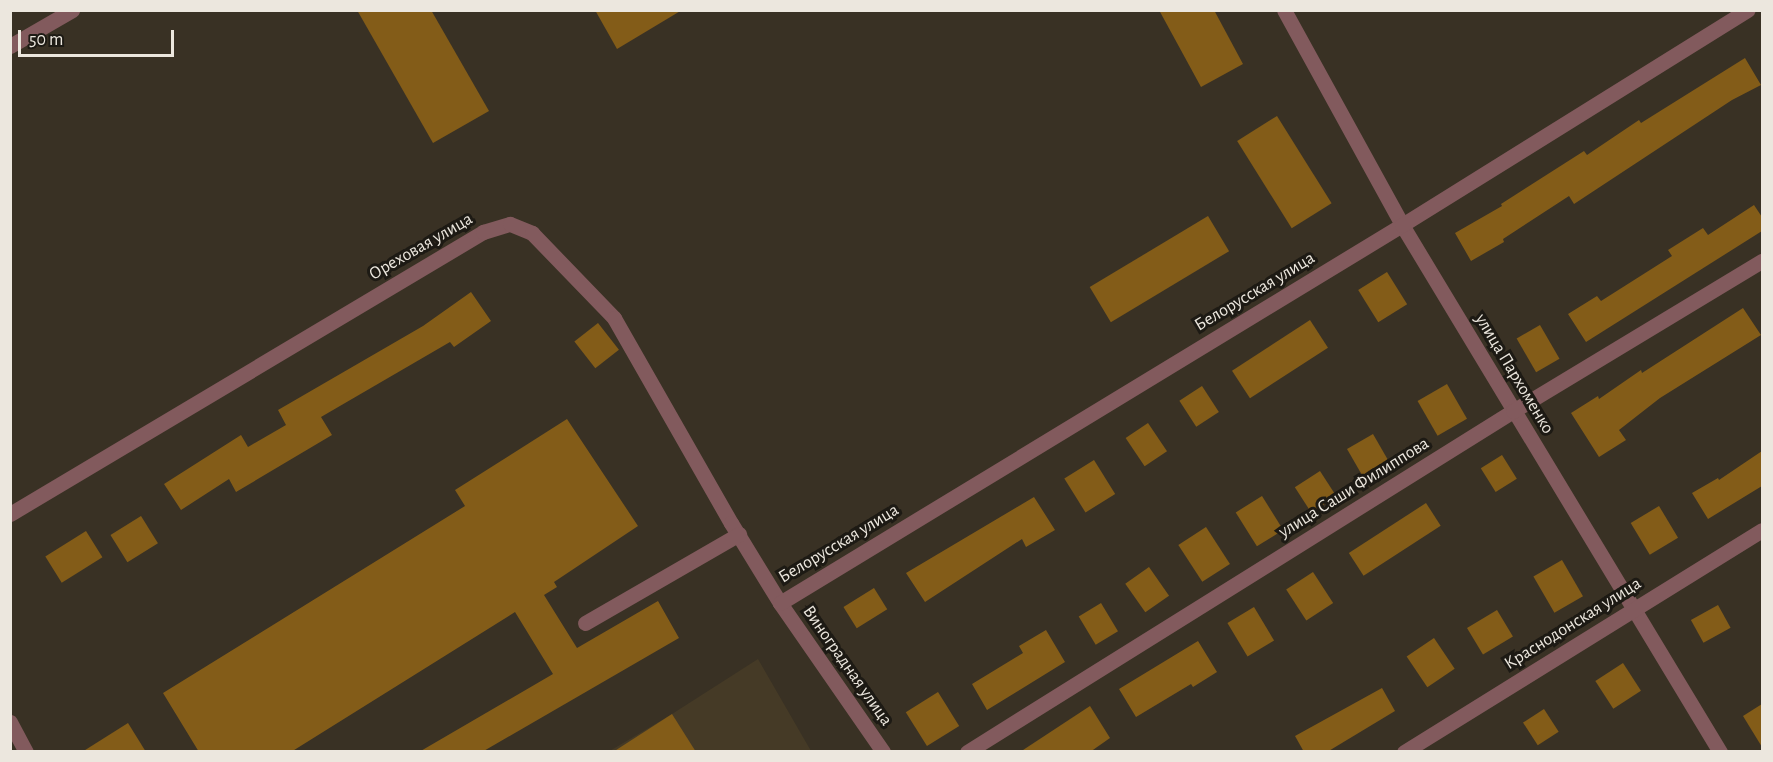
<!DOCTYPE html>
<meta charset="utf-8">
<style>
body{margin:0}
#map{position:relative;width:1773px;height:762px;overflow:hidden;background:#393124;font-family:"Alegreya Sans",sans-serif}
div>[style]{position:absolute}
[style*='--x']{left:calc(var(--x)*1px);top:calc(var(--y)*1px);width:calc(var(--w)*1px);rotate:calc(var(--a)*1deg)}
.built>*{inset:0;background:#453a26}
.building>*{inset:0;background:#835c18;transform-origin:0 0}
.minor>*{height:15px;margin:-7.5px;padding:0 7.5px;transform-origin:7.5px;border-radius:7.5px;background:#825a5d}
span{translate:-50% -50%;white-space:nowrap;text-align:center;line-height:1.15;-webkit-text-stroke:6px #1d1a14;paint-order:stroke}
.street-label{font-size:18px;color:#ece7de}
.frame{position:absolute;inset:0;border:12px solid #ece7de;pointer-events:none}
.scale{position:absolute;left:18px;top:30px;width:156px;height:27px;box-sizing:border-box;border:3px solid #ece7de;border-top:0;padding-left:8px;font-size:18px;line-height:21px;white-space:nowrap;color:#ece7de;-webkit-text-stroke:4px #1d1a14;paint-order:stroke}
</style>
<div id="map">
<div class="built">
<i style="clip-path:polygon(758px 659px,811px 751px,608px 752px,672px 714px)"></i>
</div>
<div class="building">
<i style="clip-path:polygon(357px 10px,431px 10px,489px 111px,433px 143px)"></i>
<i style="clip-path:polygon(595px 10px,682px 10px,617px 49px)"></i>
<i style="clip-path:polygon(1159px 10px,1214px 10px,1243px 64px,1201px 87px)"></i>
<i style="clip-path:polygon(1745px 58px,1761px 85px,1732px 100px,1574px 204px,1569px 196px,1503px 239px,1504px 242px,1471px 261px,1455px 233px,1502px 206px,1501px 204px,1584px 151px,1587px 155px,1639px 120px,1641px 123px)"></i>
<i style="left:1277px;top:116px;width:103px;height:47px;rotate:58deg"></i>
<i style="clip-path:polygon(1754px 205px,1762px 217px,1762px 231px,1586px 342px,1568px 314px,1597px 296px,1601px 301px,1672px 256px,1668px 250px,1703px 228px,1708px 235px)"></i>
<i style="left:1208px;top:216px;width:41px;height:138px;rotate:59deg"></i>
<i style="left:1387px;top:272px;width:38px;height:34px;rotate:58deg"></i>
<i style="clip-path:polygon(471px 292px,491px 321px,454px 347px,450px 342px,321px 417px,332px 435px,236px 492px,229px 479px,181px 510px,164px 484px,241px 435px,248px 447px,286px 425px,278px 410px,423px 326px)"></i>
<i style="clip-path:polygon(1743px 308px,1761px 335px,1660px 398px,1619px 430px,1626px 440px,1599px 457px,1571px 413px,1598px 396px,1599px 399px,1641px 370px,1642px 373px)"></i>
<i style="left:1310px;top:320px;width:33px;height:93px;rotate:57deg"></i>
<i style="left:598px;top:323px;width:34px;height:30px;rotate:52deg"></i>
<i style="left:1540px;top:325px;width:39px;height:27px;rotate:60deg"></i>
<i style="left:1447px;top:384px;width:40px;height:34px;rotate:60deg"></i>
<i style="left:1202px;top:386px;width:31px;height:27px;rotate:57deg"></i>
<i style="clip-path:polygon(567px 419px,638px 526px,554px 582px,557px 587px,544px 595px,577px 648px,658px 601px,679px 638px,482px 752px,419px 752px,553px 674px,515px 612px,291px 752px,199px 752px,163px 693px,465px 506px,455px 490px)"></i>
<i style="left:1148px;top:423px;width:34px;height:27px;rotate:56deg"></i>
<i style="left:1373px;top:434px;width:34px;height:30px;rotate:60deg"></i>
<i style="clip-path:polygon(1762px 451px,1762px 486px,1708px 519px,1692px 493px,1718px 478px,1719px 480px)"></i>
<i style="left:1502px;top:455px;width:28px;height:25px;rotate:58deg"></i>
<i style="left:1094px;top:460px;width:40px;height:35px;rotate:58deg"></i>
<i style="left:1320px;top:471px;width:30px;height:30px;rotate:57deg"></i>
<i style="left:1262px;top:496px;width:40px;height:31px;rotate:58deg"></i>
<i style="clip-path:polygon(1034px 497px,1055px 530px,1026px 547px,1022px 539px,925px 602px,906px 573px)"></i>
<i style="left:1426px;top:503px;width:27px;height:92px;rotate:57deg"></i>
<i style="left:1659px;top:506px;width:37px;height:33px;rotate:59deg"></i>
<i style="left:141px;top:516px;width:32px;height:36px;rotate:58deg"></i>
<i style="left:1206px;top:527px;width:44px;height:33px;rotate:57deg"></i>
<i style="left:86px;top:531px;width:31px;height:48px;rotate:58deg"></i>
<i style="left:1562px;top:560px;width:42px;height:33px;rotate:60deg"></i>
<i style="left:1149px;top:567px;width:35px;height:29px;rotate:55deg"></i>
<i style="left:1313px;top:572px;width:37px;height:32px;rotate:57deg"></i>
<i style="left:874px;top:588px;width:25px;height:36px;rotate:58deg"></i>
<i style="left:1101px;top:603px;width:33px;height:26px;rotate:59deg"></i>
<i style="left:1718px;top:605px;width:26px;height:31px;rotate:61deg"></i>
<i style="left:1254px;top:607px;width:39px;height:31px;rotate:59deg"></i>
<i style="left:1497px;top:610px;width:31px;height:35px;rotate:59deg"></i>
<i style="clip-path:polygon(1046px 630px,1065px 662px,987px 710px,972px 684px,1023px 653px,1019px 646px)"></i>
<i style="left:1434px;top:638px;width:37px;height:33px;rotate:56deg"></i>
<i style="clip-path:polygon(1198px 641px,1217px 672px,1193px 687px,1191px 684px,1136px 717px,1119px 689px)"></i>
<i style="left:1623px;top:663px;width:33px;height:33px;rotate:57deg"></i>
<i style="clip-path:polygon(1382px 688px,1395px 711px,1327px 752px,1304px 752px,1295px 736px)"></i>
<i style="left:938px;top:692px;width:40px;height:38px;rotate:58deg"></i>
<i style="clip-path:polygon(1762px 704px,1762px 747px,1743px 716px)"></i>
<i style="clip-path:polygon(1090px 706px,1110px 738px,1090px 752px,1020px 752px)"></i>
<i style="left:1544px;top:709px;width:27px;height:25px;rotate:57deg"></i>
<i style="clip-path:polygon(672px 714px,696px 752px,613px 752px)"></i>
<i style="clip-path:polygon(128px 723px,146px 752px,82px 752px)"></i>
</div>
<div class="minor">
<i style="--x:1284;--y:10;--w:245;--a:61.2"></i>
<i style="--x:1402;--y:225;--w:616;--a:58.89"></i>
<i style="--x:10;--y:46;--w:72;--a:-30.1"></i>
<i style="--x:10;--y:514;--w:551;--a:-30.8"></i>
<i style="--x:483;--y:232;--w:28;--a:-17"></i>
<i style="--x:510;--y:224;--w:24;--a:22"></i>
<i style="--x:532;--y:233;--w:118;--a:46"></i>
<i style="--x:614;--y:318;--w:236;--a:60.3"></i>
<i style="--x:731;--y:523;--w:94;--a:58.5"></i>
<i style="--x:780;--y:603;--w:181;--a:55.3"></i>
<i style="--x:780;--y:603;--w:728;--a:-31.29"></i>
<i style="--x:1402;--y:225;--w:407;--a:-31.9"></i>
<i style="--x:585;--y:623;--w:178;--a:-30"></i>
<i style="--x:10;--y:722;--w:34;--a:62"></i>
<i style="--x:967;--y:752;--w:644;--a:-31.99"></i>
<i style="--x:1513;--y:411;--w:291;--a:-31.1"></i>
<i style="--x:1404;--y:752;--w:421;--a:-31.8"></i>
</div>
<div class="street-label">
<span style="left:421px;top:247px;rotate:-30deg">Ореховая улица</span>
<span style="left:1255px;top:292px;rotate:-31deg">Белорусская улица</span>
<span style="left:1514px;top:374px;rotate:59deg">улица Пархоменко</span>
<span style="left:1354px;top:488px;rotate:-32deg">улица Саши Филиппова</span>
<span style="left:839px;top:544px;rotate:-31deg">Белорусская улица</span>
<span style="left:1573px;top:624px;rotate:-32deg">Краснодонская улица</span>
<span style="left:847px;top:666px;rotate:55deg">Виноградная улица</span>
</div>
<div class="frame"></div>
<div class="scale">50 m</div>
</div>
